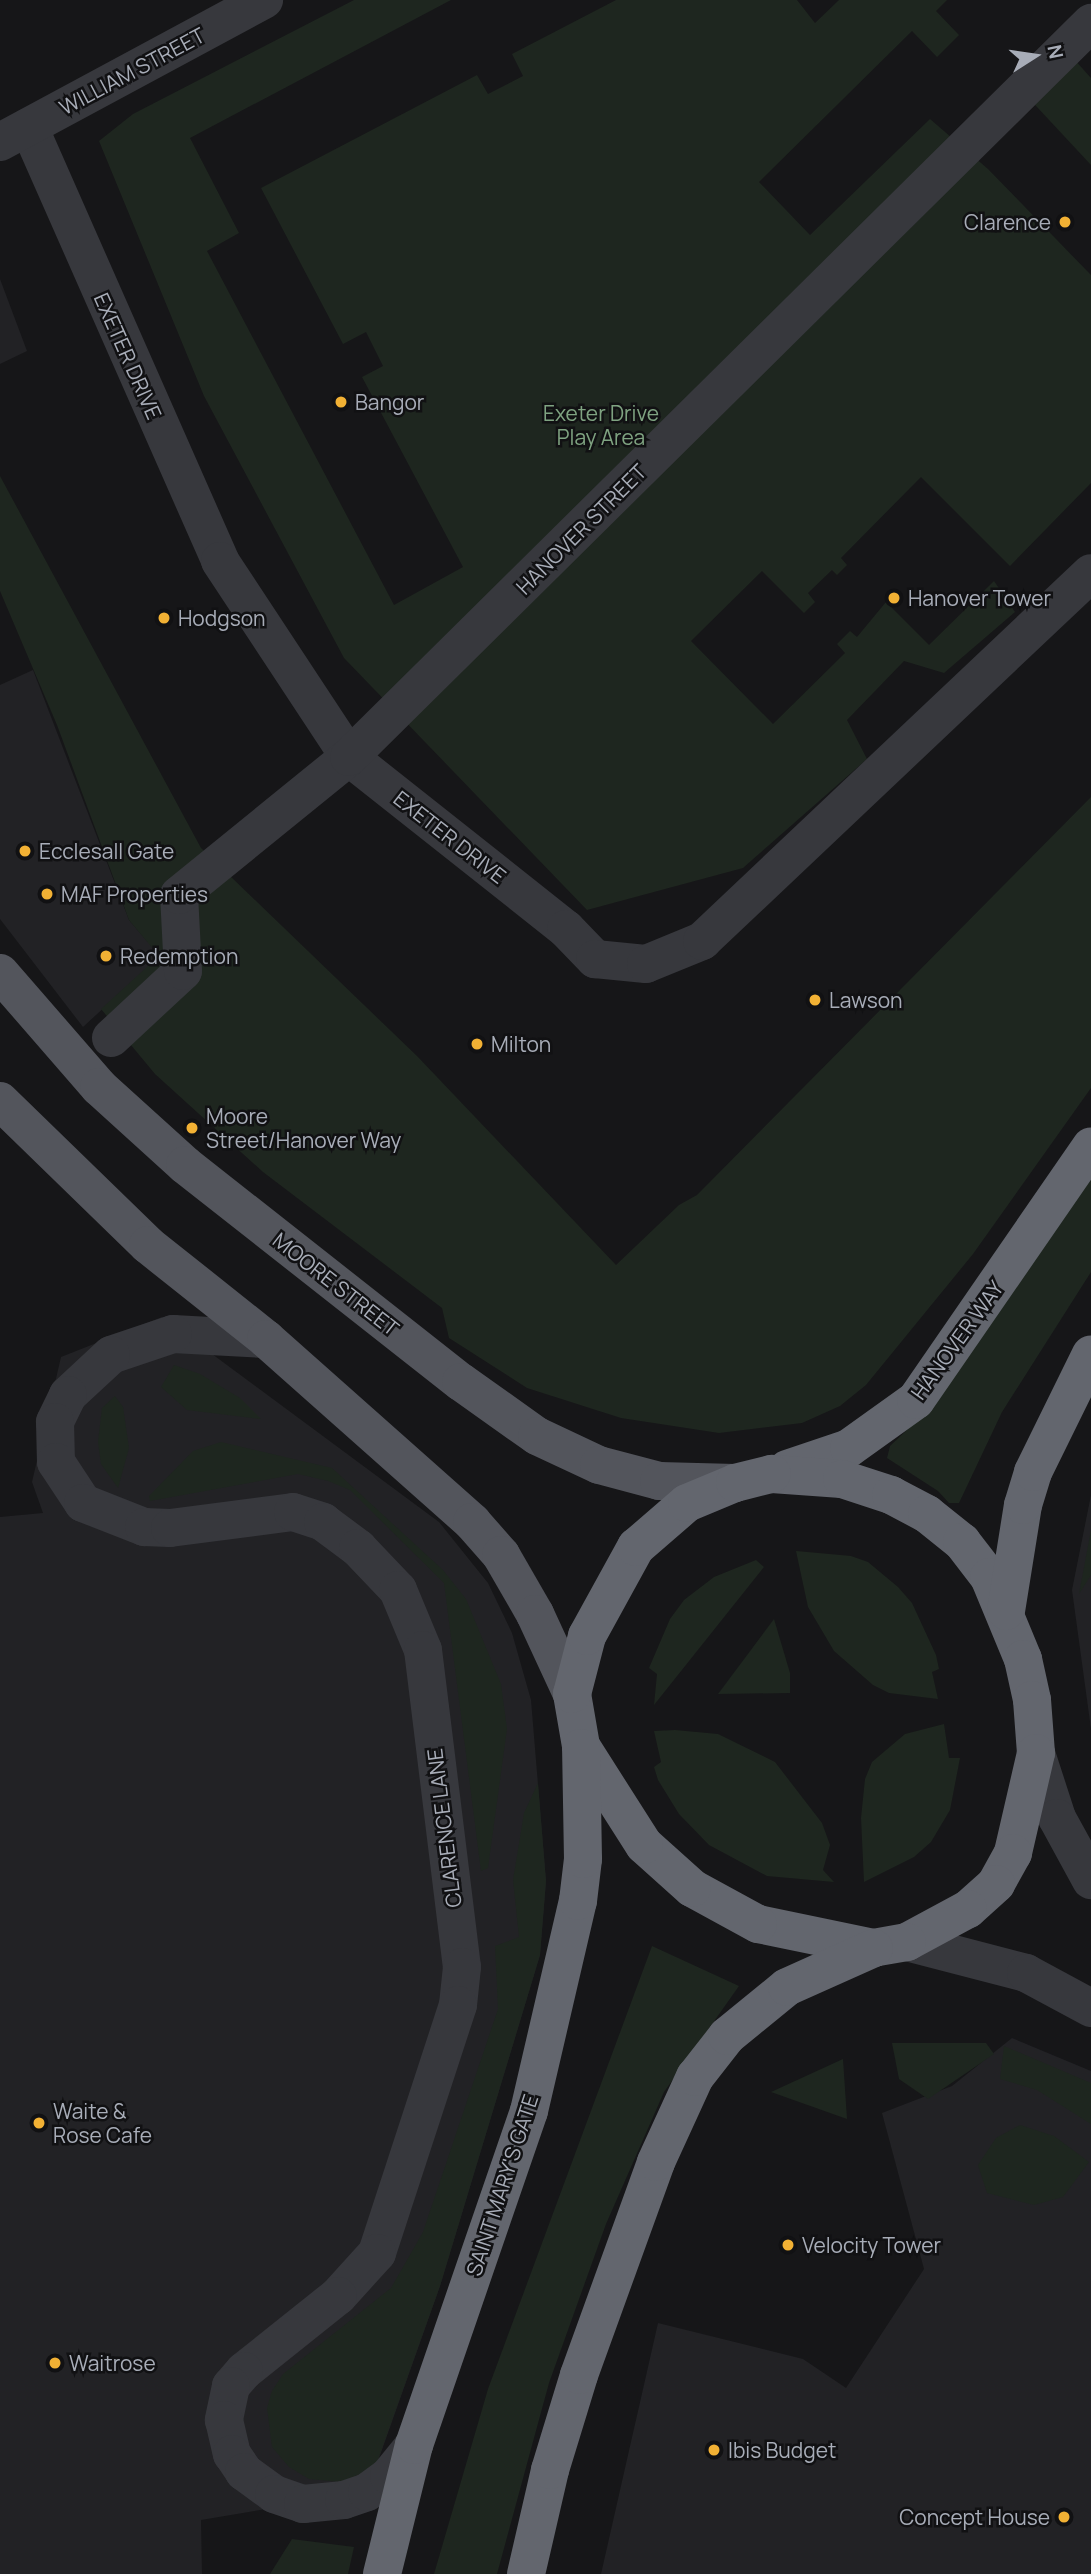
<!DOCTYPE html>
<style>
body{margin:0}
#map{position:relative;width:1091px;height:2574px;overflow:hidden;background:#161618;font-family:Manrope,sans-serif}
div>[style]{position:absolute}
[style*='--x']{left:calc(var(--x)*1px);top:calc(var(--y)*1px);width:calc(var(--w)*1px);rotate:calc(var(--a)*1deg)}
.built>*{inset:0;background:#222225}
.green>*{inset:0;background:#1e261f}
.minor>*{height:38px;margin:-19px;padding:0 19px;transform-origin:19px;border-radius:19px;background:#37383d}
.major>*{height:38px;margin:-19px;padding:0 19px;transform-origin:19px;border-radius:19px;background:#53555c}
.highway>*{height:38px;margin:-19px;padding:0 19px;transform-origin:19px;border-radius:19px;background:#63666e}
.dots>*{width:19px;height:19px;translate:-50% -50%;box-sizing:border-box;border:4px solid #111113;border-radius:50%}
span{translate:-50% -50%;white-space:nowrap;text-align:center;line-height:1.15;-webkit-text-stroke:5px #111113;paint-order:stroke}
.street-label{font-size:21px;color:#a8adb8}
.poi-label{font-size:21px;color:#a8adb8}
.right{translate:-100% -50%;text-align:right}
.left{translate:0 -50%;text-align:left}
.park-label{font-size:21px;color:#7fa381}
.north{position:absolute;left:1000px;top:21px;width:70px;height:70px;-webkit-text-stroke:5px #111113;paint-order:stroke;rotate:78deg;font-size:19px;font-weight:700;line-height:28px;text-align:center;color:#a8adb8}
.north::after{content:'';display:block;margin:auto;width:24px;height:32px;background:#a8adb8;clip-path:polygon(50% 0,100% 100%,50% 72%,0 100%)}
</style>
<div id="map">
<div class="built">
<i style="clip-path:polygon(0 279px,27px 351px,0 364px)"></i>
<i style="clip-path:polygon(33px 670px,129px 920px,160px 956px,83px 1027px,0 919px,0 685px)"></i>
<i style="clip-path:polygon(162px 1317px,439px 1522px,488px 1583px,512px 1633px,531px 1700px,546px 1881px,540px 1955px,440px 2286px,367px 2492px,201px 2520px,202px 2574px,0 2574px,0 1517px,43px 1513px,32px 1482px,61px 1357px)"></i>
<i style="clip-path:polygon(1091px 1495px,1091px 1729px,1072px 1590px)"></i>
<i style="clip-path:polygon(1012px 2038px,1091px 2071px,1091px 2574px,601px 2574px,658px 2323px,803px 2359px,846px 2388px,924px 2269px,882px 2113px,952px 2086px)"></i>
</div>
<div class="green">
<i style="clip-path:polygon(354px 0,451px 0,190px 138px,239px 233px,207px 251px,394px 605px,463px 567px,362px 377px,383px 366px,366px 332px,343px 344px,261px 188px,477px 75px,488px 94px,523px 76px,512px 54px,616px 0,797px 0,815px 23px,839px 0,947px 0,936px 11px,959px 35px,937px 57px,912px 31px,759px 182px,810px 235px,930px 119px,988px 169px,1091px 275px,1091px 483px,1010px 566px,921px 477px,841px 558px,847px 565px,837px 575px,832px 570px,808px 593px,815px 602px,804px 613px,762px 571px,691px 641px,773px 724px,845px 653px,837px 644px,850px 631px,857px 637px,886px 602px,929px 645px,994px 581px,1015px 612px,944px 673px,904px 661px,847px 720px,867px 759px,743px 868px,587px 910px,344px 658px,204px 396px,99px 141px,133px 114px)"></i>
<i style="clip-path:polygon(1065px 49px,1091px 78px,1091px 165px,1023px 92px)"></i>
<i style="clip-path:polygon(0 476px,201px 848px,417px 1056px,616px 1265px,679px 1205px,697px 1195px,1091px 797px,1091px 1088px,973px 1254px,866px 1385px,840px 1406px,802px 1423px,719px 1433px,621px 1418px,527px 1388px,449px 1338px,442px 1308px,263px 1172px,155px 1074px,101px 1009px,159px 956px,129px 920px,57px 725px,0 591px)"></i>
<i style="clip-path:polygon(1091px 1169px,1091px 1272px,1002px 1412px,959px 1503px,949px 1503px,938px 1491px,887px 1458px,890px 1446px,931px 1407px)"></i>
<i style="clip-path:polygon(174px 1365px,200px 1374px,240px 1398px,261px 1419px,187px 1410px,161px 1387px)"></i>
<i style="clip-path:polygon(115px 1396px,123px 1407px,129px 1448px,118px 1488px,101px 1464px,98px 1442px,102px 1408px)"></i>
<i style="clip-path:polygon(221px 1442px,332px 1468px,443px 1570px,466px 1599px,501px 1684px,507px 1729px,488px 1868px,481px 1871px,444px 1583px,350px 1490px,328px 1481px,298px 1474px,150px 1501px,149px 1496px,193px 1451px)"></i>
<i style="clip-path:polygon(1091px 1530px,1091px 1575px,1079px 1594px)"></i>
<i style="clip-path:polygon(796px 1551px,851px 1556px,868px 1562px,898px 1587px,912px 1603px,936px 1655px,939px 1669px,932px 1672px,938px 1699px,889px 1693px,873px 1685px,834px 1651px,808px 1607px)"></i>
<i style="clip-path:polygon(756px 1560px,764px 1567px,654px 1705px,657px 1674px,649px 1668px,670px 1619px,684px 1600px,714px 1577px)"></i>
<i style="clip-path:polygon(774px 1619px,790px 1673px,790px 1693px,718px 1694px)"></i>
<i style="clip-path:polygon(944px 1724px,949px 1758px,960px 1758px,950px 1810px,931px 1842px,914px 1857px,864px 1882px,861px 1818px,865px 1779px,872px 1762px,905px 1734px)"></i>
<i style="clip-path:polygon(675px 1730px,718px 1734px,775px 1762px,822px 1823px,830px 1845px,823px 1870px,834px 1882px,767px 1876px,709px 1845px,679px 1814px,658px 1780px,654px 1767px,661px 1762px,654px 1731px)"></i>
<i style="clip-path:polygon(538px 1783px,546px 1881px,540px 1955px,440px 2286px,375px 2468px,341px 2482px,309px 2479px,289px 2467px,272px 2447px,267px 2408px,272px 2391px,283px 2374px,391px 2288px,423px 2232px,498px 2009px,495px 1946px,519px 1937px,513px 1880px,524px 1813px)"></i>
<i style="clip-path:polygon(652px 1946px,739px 1986px,664px 2092px,606px 2224px,549px 2383px,497px 2574px,434px 2574px,488px 2389px)"></i>
<i style="clip-path:polygon(892px 2043px,986px 2043px,994px 2054px,928px 2099px,899px 2079px)"></i>
<i style="clip-path:polygon(1004px 2046px,1091px 2083px,1091px 2124px,1037px 2090px,1000px 2079px)"></i>
<i style="clip-path:polygon(843px 2059px,847px 2119px,771px 2092px)"></i>
<i style="clip-path:polygon(1020px 2125px,1054px 2136px,1089px 2162px,1063px 2197px,1034px 2205px,987px 2193px,978px 2165px,996px 2138px)"></i>
<i style="clip-path:polygon(292px 2539px,354px 2547px,348px 2574px,270px 2574px)"></i>
</div>
<div class="minor">
<i style="--x:29;--y:127;--w:474;--a:66.2"></i>
<i style="--x:220;--y:561;--w:235;--a:56.6"></i>
<i style="--x:349;--y:757;--w:277;--a:38.4"></i>
<i style="--x:566;--y:929;--w:42;--a:46"></i>
<i style="--x:595;--y:959;--w:51;--a:5.6"></i>
<i style="--x:646;--y:964;--w:61;--a:-22.3"></i>
<i style="--x:702;--y:941;--w:535;--a:-43.41"></i>
<i style="--x:0;--y:142;--w:300;--a:-28.3"></i>
<i style="--x:111;--y:1038;--w:98;--a:-42.9"></i>
<i style="--x:183;--y:971;--w:76;--a:-93"></i>
<i style="--x:179;--y:895;--w:219;--a:-39.1"></i>
<i style="--x:349;--y:757;--w:1044;--a:-44.69"></i>
<i style="--x:266;--y:1339;--w:93;--a:-176.9"></i>
<i style="--x:173;--y:1334;--w:65;--a:161.3"></i>
<i style="--x:111;--y:1355;--w:59;--a:137.1"></i>
<i style="--x:68;--y:1395;--w:30;--a:116"></i>
<i style="--x:55;--y:1422;--w:40;--a:88.6"></i>
<i style="--x:56;--y:1462;--w:49;--a:56.6"></i>
<i style="--x:83;--y:1503;--w:66;--a:21.5"></i>
<i style="--x:144;--y:1527;--w:26;--a:2"></i>
<i style="--x:170;--y:1528;--w:124;--a:-7.4"></i>
<i style="--x:293;--y:1512;--w:32;--a:18"></i>
<i style="--x:323;--y:1522;--w:44;--a:36.6"></i>
<i style="--x:358;--y:1548;--w:58;--a:46.4"></i>
<i style="--x:398;--y:1590;--w:65;--a:67.4"></i>
<i style="--x:423;--y:1650;--w:319;--a:83"></i>
<i style="--x:462;--y:1967;--w:38;--a:96"></i>
<i style="--x:458;--y:2005;--w:261;--a:108.1"></i>
<i style="--x:377;--y:2253;--w:58;--a:132.2"></i>
<i style="--x:338;--y:2296;--w:120;--a:141.4"></i>
<i style="--x:244;--y:2371;--w:20;--a:131"></i>
<i style="--x:231;--y:2386;--w:35;--a:102"></i>
<i style="--x:224;--y:2420;--w:35;--a:77"></i>
<i style="--x:232;--y:2454;--w:22;--a:56"></i>
<i style="--x:244;--y:2472;--w:37;--a:36"></i>
<i style="--x:274;--y:2494;--w:31;--a:19"></i>
<i style="--x:303;--y:2504;--w:41;--a:-5.6"></i>
<i style="--x:344;--y:2500;--w:24;--a:-19"></i>
<i style="--x:367;--y:2492;--w:27;--a:-36"></i>
<i style="--x:389;--y:2476;--w:40;--a:-51"></i>
<i style="--x:1036;--y:1753;--w:68;--a:72.1"></i>
<i style="--x:1057;--y:1818;--w:71;--a:61.3"></i>
<i style="--x:907;--y:1942;--w:123;--a:14.6"></i>
<i style="--x:1026;--y:1973;--w:74;--a:28.3"></i>
</div>
<div class="major">
<i style="--x:0;--y:973;--w:151;--a:49"></i>
<i style="--x:99;--y:1087;--w:116;--a:42.2"></i>
<i style="--x:185;--y:1165;--w:351;--a:38.2"></i>
<i style="--x:461;--y:1382;--w:93;--a:35.4"></i>
<i style="--x:537;--y:1436;--w:68;--a:25.1"></i>
<i style="--x:599;--y:1465;--w:62;--a:14.9"></i>
<i style="--x:659;--y:1481;--w:76;--a:1.5"></i>
<i style="--x:0;--y:1101;--w:206;--a:44.2"></i>
<i style="--x:148;--y:1245;--w:151;--a:38.5"></i>
<i style="--x:266;--y:1339;--w:276;--a:41.6"></i>
<i style="--x:472;--y:1522;--w:44;--a:48.7"></i>
<i style="--x:501;--y:1555;--w:68;--a:60"></i>
<i style="--x:535;--y:1614;--w:88;--a:65.2"></i>
</div>
<div class="highway">
<i style="--x:787;--y:1469;--w:65;--a:-18.7"></i>
<i style="--x:849;--y:1448;--w:82;--a:-35.6"></i>
<i style="--x:916;--y:1400;--w:308;--a:-55.4"></i>
<i style="--x:772;--y:1474;--w:70;--a:4.1"></i>
<i style="--x:842;--y:1479;--w:52;--a:18.1"></i>
<i style="--x:891;--y:1495;--w:41;--a:27.8"></i>
<i style="--x:927;--y:1514;--w:45;--a:38.7"></i>
<i style="--x:962;--y:1542;--w:44;--a:52.4"></i>
<i style="--x:989;--y:1577;--w:89;--a:67.5"></i>
<i style="--x:1023;--y:1659;--w:42;--a:77.6"></i>
<i style="--x:1032;--y:1700;--w:53;--a:85.7"></i>
<i style="--x:1036;--y:1753;--w:103;--a:103"></i>
<i style="--x:1013;--y:1853;--w:35;--a:119"></i>
<i style="--x:996;--y:1884;--w:38;--a:138"></i>
<i style="--x:968;--y:1909;--w:69;--a:151.6"></i>
<i style="--x:907;--y:1942;--w:34;--a:170"></i>
<i style="--x:874;--y:1948;--w:118;--a:-168.3"></i>
<i style="--x:758;--y:1924;--w:75;--a:-151.4"></i>
<i style="--x:692;--y:1888;--w:64;--a:-138.1"></i>
<i style="--x:644;--y:1845;--w:117;--a:-122.5"></i>
<i style="--x:581;--y:1746;--w:53;--a:-99.8"></i>
<i style="--x:572;--y:1694;--w:60;--a:-75.5"></i>
<i style="--x:587;--y:1636;--w:102;--a:-61.2"></i>
<i style="--x:636;--y:1547;--w:67;--a:-40.8"></i>
<i style="--x:687;--y:1503;--w:52;--a:-22.6"></i>
<i style="--x:735;--y:1483;--w:38;--a:-14"></i>
<i style="--x:1006;--y:1611;--w:107;--a:-80.9"></i>
<i style="--x:1023;--y:1505;--w:34;--a:-73"></i>
<i style="--x:1033;--y:1472;--w:131;--a:-63.8"></i>
<i style="--x:382;--y:2574;--w:133;--a:-76.1"></i>
<i style="--x:414;--y:2445;--w:353;--a:-71"></i>
<i style="--x:529;--y:2111;--w:216;--a:-76.9"></i>
<i style="--x:578;--y:1901;--w:42;--a:-83.2"></i>
<i style="--x:583;--y:1859;--w:111;--a:-91"></i>
<i style="--x:526;--y:2574;--w:107;--a:-77"></i>
<i style="--x:550;--y:2470;--w:99;--a:-73"></i>
<i style="--x:579;--y:2375;--w:226;--a:-70.1"></i>
<i style="--x:656;--y:2162;--w:94;--a:-65.4"></i>
<i style="--x:695;--y:2077;--w:52;--a:-52"></i>
<i style="--x:727;--y:2036;--w:77;--a:-39.2"></i>
<i style="--x:787;--y:1987;--w:95;--a:-24.1"></i>
</div>
<div class="dots">
<i style="left:1065px;top:222px;background:#f2b134"></i>
<i style="left:341px;top:402px;background:#f2b134"></i>
<i style="left:894px;top:598px;background:#f2b134"></i>
<i style="left:164px;top:618px;background:#f2b134"></i>
<i style="left:25px;top:851px;background:#f2b134"></i>
<i style="left:47px;top:894px;background:#f2b134"></i>
<i style="left:106px;top:956px;background:#f2b134"></i>
<i style="left:815px;top:1000px;background:#f2b134"></i>
<i style="left:477px;top:1044px;background:#f2b134"></i>
<i style="left:192px;top:1128px;background:#f2b134"></i>
<i style="left:39px;top:2123px;background:#f2b134"></i>
<i style="left:788px;top:2245px;background:#f2b134"></i>
<i style="left:55px;top:2363px;background:#f2b134"></i>
<i style="left:714px;top:2450px;background:#f2b134"></i>
<i style="left:1064px;top:2517px;background:#f2b134"></i>
</div>
<div class="street-label">
<span style="left:132px;top:71px;rotate:-28deg">WILLIAM STREET</span>
<span style="left:128px;top:356px;rotate:66deg">EXETER DRIVE</span>
<span style="left:581px;top:529px;rotate:-45deg">HANOVER STREET</span>
<span style="left:450px;top:837px;rotate:38deg">EXETER DRIVE</span>
<span style="left:336px;top:1284px;rotate:38deg">MOORE STREET</span>
<span style="left:957px;top:1340px;rotate:-54deg">HANOVER WAY</span>
<span style="left:444px;top:1828px;rotate:-97deg">CLARENCE LANE</span>
<span style="left:502px;top:2185px;rotate:-72deg">SAINT MARY'S GATE</span>
</div>
<div class="poi-label">
<span class="right" style="left:1051px;top:222px">Clarence</span>
<span class="left" style="left:355px;top:402px">Bangor</span>
<span class="left" style="left:908px;top:598px">Hanover Tower</span>
<span class="left" style="left:178px;top:618px">Hodgson</span>
<span class="left" style="left:39px;top:851px">Ecclesall Gate</span>
<span class="left" style="left:61px;top:894px">MAF Properties</span>
<span class="left" style="left:120px;top:956px">Redemption</span>
<span class="left" style="left:829px;top:1000px">Lawson</span>
<span class="left" style="left:491px;top:1044px">Milton</span>
<span class="left" style="left:206px;top:1128px">Moore<br>Street/Hanover Way</span>
<span class="left" style="left:53px;top:2123px">Waite &amp;<br>Rose Cafe</span>
<span class="left" style="left:802px;top:2245px">Velocity Tower</span>
<span class="left" style="left:69px;top:2363px">Waitrose</span>
<span class="left" style="left:728px;top:2450px">Ibis Budget</span>
<span class="right" style="left:1050px;top:2517px">Concept House</span>
</div>
<div class="park-label">
<span style="left:601px;top:425px">Exeter Drive<br>Play Area</span>
</div>
<div class="north">N</div>
</div>
